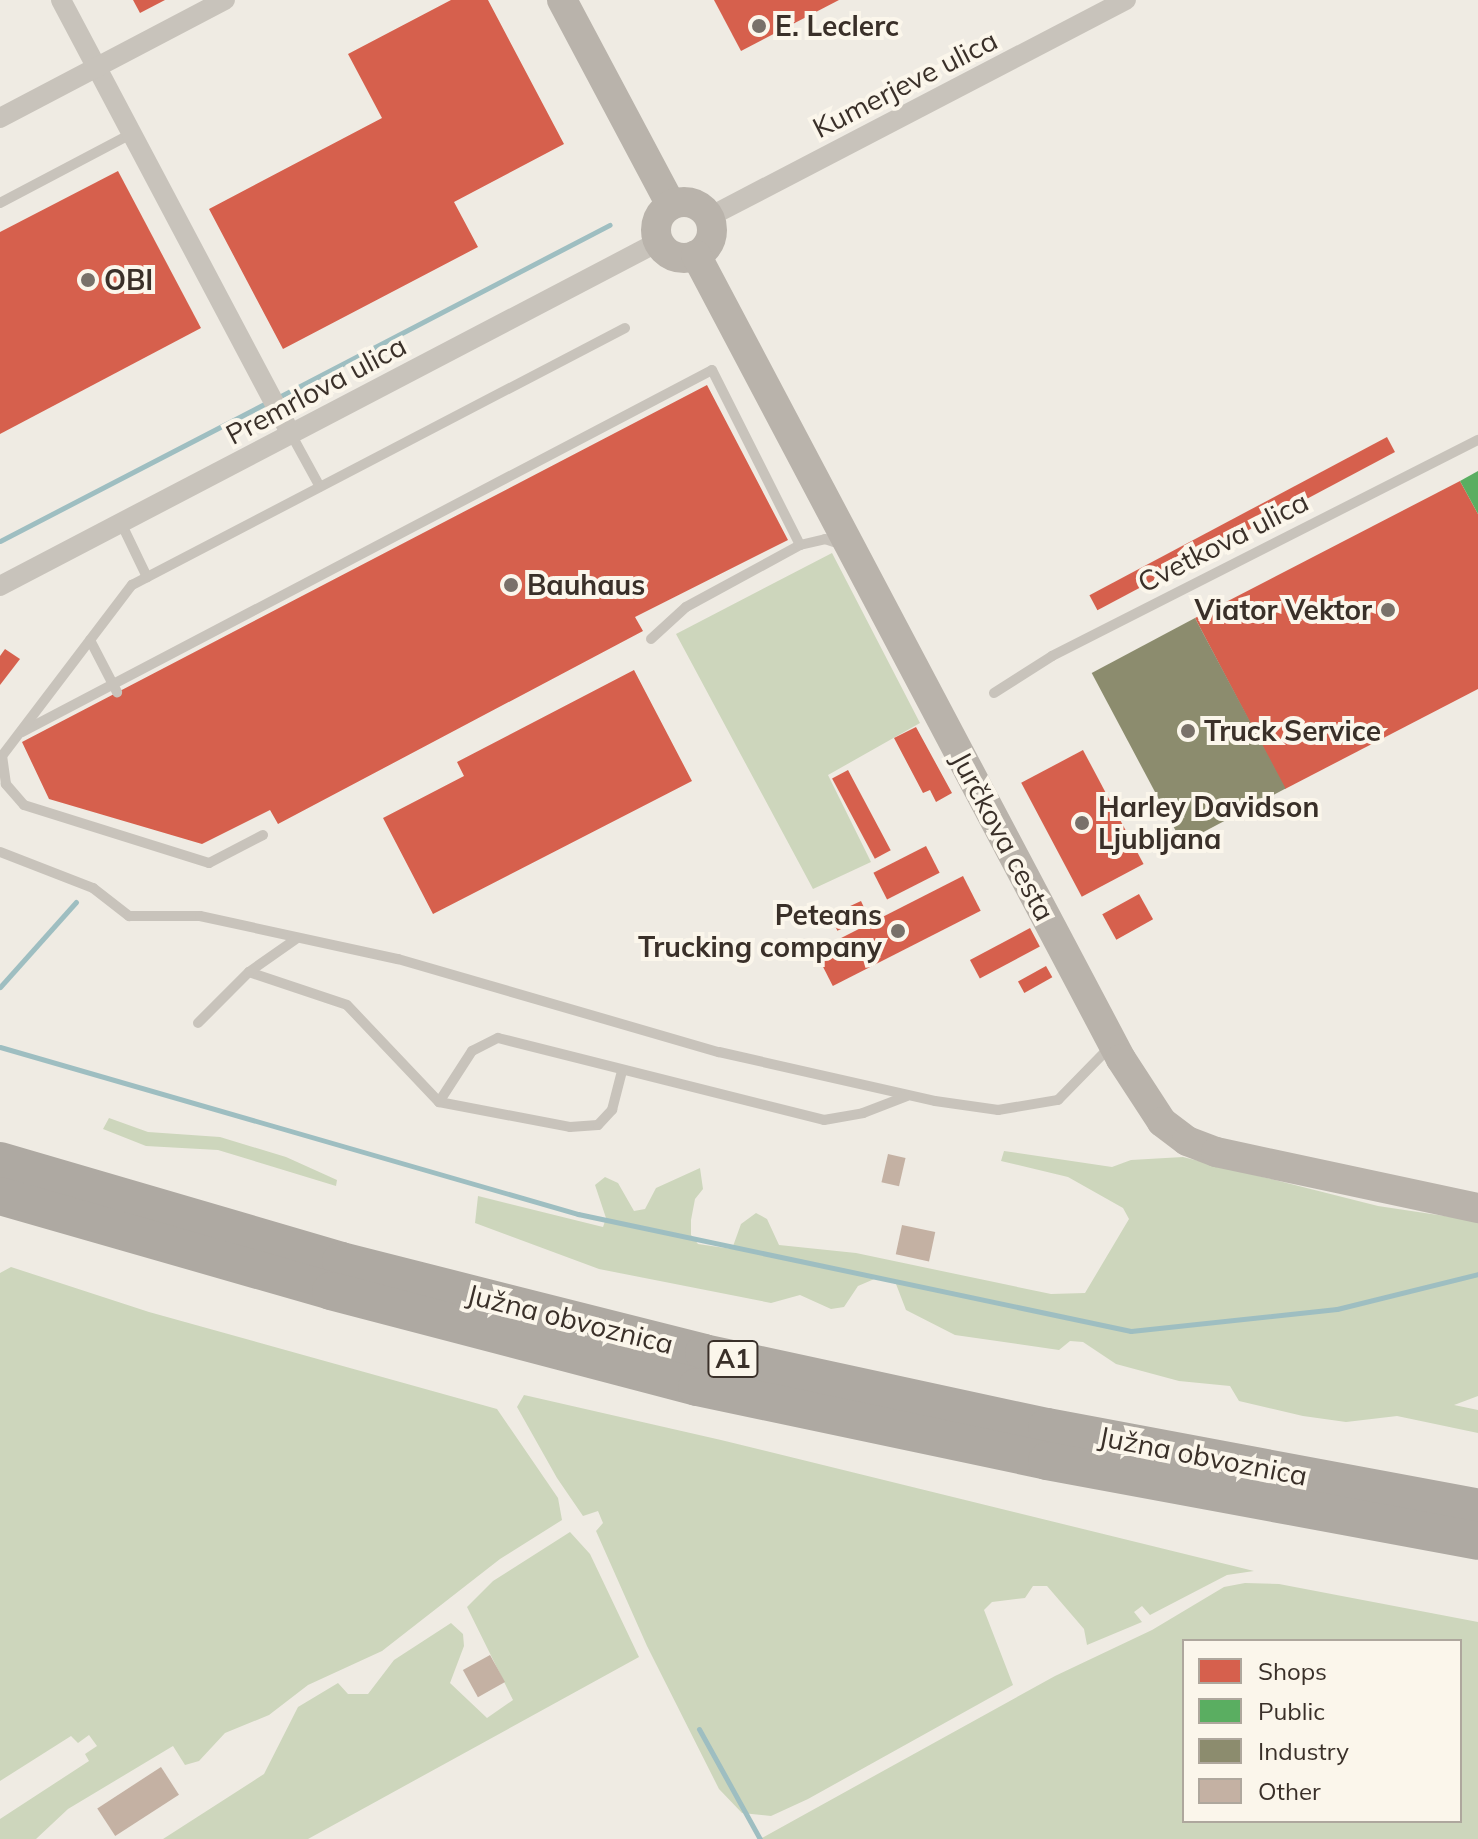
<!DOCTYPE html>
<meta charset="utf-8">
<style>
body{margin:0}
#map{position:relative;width:1478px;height:1839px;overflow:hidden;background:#efebe3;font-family:Mulish,sans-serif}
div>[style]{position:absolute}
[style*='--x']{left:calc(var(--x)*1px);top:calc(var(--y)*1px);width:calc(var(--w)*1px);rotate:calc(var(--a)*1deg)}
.green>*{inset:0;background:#cdd6bc}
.shops>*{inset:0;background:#d6604d;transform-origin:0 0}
.public>*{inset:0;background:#5aae61}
.industry>*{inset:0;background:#8c8c6e;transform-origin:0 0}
.stream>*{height:5px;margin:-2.5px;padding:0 2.5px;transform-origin:2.5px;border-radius:2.5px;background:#9ebec1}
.building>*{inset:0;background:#c4b1a3;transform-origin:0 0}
.lane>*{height:10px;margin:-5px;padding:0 5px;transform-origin:5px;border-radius:5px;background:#c8c3bb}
.street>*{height:20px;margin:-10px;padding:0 10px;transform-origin:10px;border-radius:10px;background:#c8c3bb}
.secondary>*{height:30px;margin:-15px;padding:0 15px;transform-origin:15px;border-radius:15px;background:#b9b3ab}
.secondary>.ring{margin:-15px;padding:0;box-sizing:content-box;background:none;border:30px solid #b9b3ab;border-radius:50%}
.highway>*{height:38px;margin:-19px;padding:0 19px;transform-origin:19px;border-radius:19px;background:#aea9a2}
.dots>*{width:22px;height:22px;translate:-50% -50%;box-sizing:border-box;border:4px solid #fbf6eb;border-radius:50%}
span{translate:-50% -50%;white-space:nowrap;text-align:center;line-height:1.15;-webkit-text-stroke:8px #fbf6eb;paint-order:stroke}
.shield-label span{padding:2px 6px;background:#fbf6eb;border:2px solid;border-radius:6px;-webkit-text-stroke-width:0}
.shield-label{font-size:26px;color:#3a3029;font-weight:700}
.poi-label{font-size:28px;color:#3a3029;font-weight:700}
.left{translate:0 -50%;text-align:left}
.right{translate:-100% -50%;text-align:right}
.street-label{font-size:28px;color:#3a3029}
.legend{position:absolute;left:1182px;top:1639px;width:280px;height:184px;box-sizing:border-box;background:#fbf6eb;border:2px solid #aea79d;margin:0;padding:10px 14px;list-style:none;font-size:24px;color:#3a3029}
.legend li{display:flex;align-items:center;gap:16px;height:40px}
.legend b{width:40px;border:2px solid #aea79d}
</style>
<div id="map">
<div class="green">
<i style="clip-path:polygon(832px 553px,920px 723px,828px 775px,871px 862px,813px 889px,676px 634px)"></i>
<i style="clip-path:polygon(109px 1118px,148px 1132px,220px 1137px,286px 1157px,337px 1180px,336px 1186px,218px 1150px,146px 1146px,103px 1129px)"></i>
<i style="clip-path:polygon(1004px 1151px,1112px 1167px,1131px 1160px,1183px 1157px,1378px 1206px,1478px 1221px,1478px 1396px,1454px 1405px,1478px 1410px,1478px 1433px,1397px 1416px,1346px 1422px,1303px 1416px,1239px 1401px,1230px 1386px,1179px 1381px,1116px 1364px,1083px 1342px,1070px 1341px,1059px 1350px,955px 1335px,906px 1310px,896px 1284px,879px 1277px,858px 1286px,844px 1307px,831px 1309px,800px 1295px,771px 1303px,599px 1269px,475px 1223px,478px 1196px,603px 1227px,606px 1218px,595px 1185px,605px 1177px,618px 1183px,634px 1211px,645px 1209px,656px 1188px,700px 1168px,703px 1189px,695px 1199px,691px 1220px,691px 1235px,698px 1244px,732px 1249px,741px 1224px,756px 1213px,767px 1219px,779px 1245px,856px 1253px,1051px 1294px,1085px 1293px,1129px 1219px,1123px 1208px,1068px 1177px,1001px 1161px)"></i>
<i style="clip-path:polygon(11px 1267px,149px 1312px,497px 1409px,558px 1498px,562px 1520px,500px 1559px,382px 1651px,308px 1685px,269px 1715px,225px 1733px,199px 1761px,185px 1765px,173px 1746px,68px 1809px,36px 1839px,0 1839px,0 1819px,89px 1761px,85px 1754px,97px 1746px,89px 1735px,78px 1743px,71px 1736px,0 1781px,0 1273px)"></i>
<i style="clip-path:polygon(524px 1395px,721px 1440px,1254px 1571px,1227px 1575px,1150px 1615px,1142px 1606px,1134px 1612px,1142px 1622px,1087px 1645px,1084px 1629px,1047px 1586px,1033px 1586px,1025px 1598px,992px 1602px,984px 1610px,1013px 1685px,808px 1799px,771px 1816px,742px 1813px,719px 1789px,647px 1646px,596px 1531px,603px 1523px,598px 1511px,583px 1516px,557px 1478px,517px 1407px)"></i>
<i style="clip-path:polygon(570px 1532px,590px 1554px,639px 1657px,308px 1839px,163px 1839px,264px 1774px,298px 1707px,338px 1683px,348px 1694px,368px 1694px,394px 1660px,451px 1623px,463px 1634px,464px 1646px,450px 1683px,487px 1718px,513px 1700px,467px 1607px,493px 1581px)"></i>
<i style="clip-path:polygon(evenodd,1245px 1583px,1279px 1584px,1478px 1622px,1478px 1839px,760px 1839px,1055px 1676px,1152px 1630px,1224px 1587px,1245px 1583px,1184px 1641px,1460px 1641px,1460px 1821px,1184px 1821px,1184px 1641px)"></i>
</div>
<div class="shops">
<i style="clip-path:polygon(133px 0,165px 0,140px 13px)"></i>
<i style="clip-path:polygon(451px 0,488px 0,564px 144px,454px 202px,478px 247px,283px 349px,209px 209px,382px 118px,348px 54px)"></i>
<i style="clip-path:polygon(714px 0,839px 0,741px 51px)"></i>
<i style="clip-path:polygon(118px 171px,201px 328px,0 434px,0 232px)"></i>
<i style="clip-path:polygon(707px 385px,788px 540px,635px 617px,643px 631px,278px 824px,270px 810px,202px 844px,49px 799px,22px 742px)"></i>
<i style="left:1387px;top:437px;width:17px;height:337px;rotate:62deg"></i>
<i style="clip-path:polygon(1460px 481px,1478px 514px,1478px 689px,1285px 789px,1195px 618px)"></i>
<i style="clip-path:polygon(5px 649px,20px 659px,0 685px,0 656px)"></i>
<i style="clip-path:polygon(634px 670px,692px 781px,433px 914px,383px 818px,464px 776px,457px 762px)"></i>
<i style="clip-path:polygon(916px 727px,952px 793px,936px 802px,930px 790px,923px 793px,894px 738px)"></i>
<i style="left:1083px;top:750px;width:129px;height:70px;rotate:62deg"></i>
<i style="left:848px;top:770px;width:91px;height:18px;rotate:62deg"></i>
<i style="left:926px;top:846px;width:30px;height:59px;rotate:63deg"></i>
<i style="left:963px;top:876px;width:39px;height:166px;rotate:63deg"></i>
<i style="left:1139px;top:894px;width:29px;height:42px;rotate:61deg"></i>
<i style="left:861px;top:901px;width:17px;height:34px;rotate:65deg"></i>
<i style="left:1030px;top:928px;width:21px;height:68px;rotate:62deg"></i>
<i style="left:1046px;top:966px;width:13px;height:32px;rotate:61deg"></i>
</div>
<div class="public">
<i style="clip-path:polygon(1478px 471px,1478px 514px,1460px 481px)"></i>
</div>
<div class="industry">
<i style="left:1195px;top:618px;width:193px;height:117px;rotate:62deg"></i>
</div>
<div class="stream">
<i style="--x:277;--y:398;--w:375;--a:-27.5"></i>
<i style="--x:0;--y:541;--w:302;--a:-27.4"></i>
<i style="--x:0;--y:987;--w:114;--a:-48.2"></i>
<i style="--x:0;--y:1047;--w:602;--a:16.12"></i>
<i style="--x:578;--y:1214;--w:565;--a:11.95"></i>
<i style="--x:1131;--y:1331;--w:207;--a:-6.1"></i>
<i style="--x:1337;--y:1309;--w:145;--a:-13.9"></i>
<i style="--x:699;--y:1729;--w:126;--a:61"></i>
</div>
<div class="building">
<i style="left:888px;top:1154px;width:18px;height:29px;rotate:13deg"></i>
<i style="left:902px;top:1225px;width:34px;height:30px;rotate:12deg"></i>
<i style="left:490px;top:1655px;width:31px;height:31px;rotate:61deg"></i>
<i style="left:161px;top:1767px;width:33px;height:76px;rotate:57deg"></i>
</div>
<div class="lane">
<i style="--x:0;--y:203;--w:148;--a:-27.8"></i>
<i style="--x:291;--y:434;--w:60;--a:61.3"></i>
<i style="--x:122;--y:525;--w:58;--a:64.3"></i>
<i style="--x:651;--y:639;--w:47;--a:-42.4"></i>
<i style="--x:686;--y:607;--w:130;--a:-28.5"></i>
<i style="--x:800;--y:545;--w:26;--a:-13"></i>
<i style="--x:825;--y:539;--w:18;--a:19"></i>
<i style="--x:90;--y:640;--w:59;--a:62.6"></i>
<i style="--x:994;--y:693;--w:69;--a:-32.5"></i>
<i style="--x:1052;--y:656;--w:478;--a:-26.9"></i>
<i style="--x:22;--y:732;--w:779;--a:-27.68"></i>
<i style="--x:712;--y:370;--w:196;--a:63.3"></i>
<i style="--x:263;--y:835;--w:61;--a:152.6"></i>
<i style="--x:209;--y:863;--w:194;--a:-162.6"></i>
<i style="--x:24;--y:805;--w:28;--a:-131"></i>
<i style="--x:6;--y:784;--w:28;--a:-98"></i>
<i style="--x:2;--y:756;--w:215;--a:-52.8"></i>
<i style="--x:132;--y:585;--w:556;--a:-27.53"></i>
<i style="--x:0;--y:852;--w:100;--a:21.2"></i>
<i style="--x:93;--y:888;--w:46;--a:37.9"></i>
<i style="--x:129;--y:916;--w:71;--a:0"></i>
<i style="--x:200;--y:916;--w:203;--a:12.3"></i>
<i style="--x:398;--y:959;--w:334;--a:16.2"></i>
<i style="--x:719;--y:1052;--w:221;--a:12.8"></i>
<i style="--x:935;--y:1101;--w:64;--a:8.1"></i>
<i style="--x:998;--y:1110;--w:61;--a:-9.5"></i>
<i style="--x:1058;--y:1100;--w:73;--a:-45.6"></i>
<i style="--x:249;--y:972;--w:103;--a:18.6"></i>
<i style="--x:347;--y:1005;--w:134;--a:46.5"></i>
<i style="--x:439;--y:1102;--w:133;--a:10.8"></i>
<i style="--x:570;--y:1127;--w:28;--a:-4"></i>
<i style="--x:598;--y:1125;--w:21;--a:-47"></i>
<i style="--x:612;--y:1110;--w:40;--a:-75.6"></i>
<i style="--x:198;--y:1023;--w:72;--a:-45"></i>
<i style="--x:249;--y:972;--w:57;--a:-35.1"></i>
<i style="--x:439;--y:1102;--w:61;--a:-57.1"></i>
<i style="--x:472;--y:1051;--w:29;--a:-27"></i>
<i style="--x:498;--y:1038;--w:336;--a:14.1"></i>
<i style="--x:824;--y:1120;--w:40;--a:-10"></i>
<i style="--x:863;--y:1113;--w:47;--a:-21.1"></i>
</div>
<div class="street">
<i style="--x:61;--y:0;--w:491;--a:62.1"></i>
<i style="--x:0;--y:118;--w:254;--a:-27.7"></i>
<i style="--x:709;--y:217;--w:470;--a:-27.5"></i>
<i style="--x:0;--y:586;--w:742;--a:-27.6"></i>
</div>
<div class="secondary">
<i style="--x:562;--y:0;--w:232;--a:62"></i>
<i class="ring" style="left:656px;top:202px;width:26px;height:26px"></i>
<i style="--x:696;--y:255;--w:909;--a:62.14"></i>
<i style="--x:1121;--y:1059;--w:75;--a:56.9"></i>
<i style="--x:1162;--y:1122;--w:31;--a:37"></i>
<i style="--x:1187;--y:1141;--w:31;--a:21"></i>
<i style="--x:1216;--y:1152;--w:268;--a:12.1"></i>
</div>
<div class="highway">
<i style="--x:0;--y:1161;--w:355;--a:16.3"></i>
<i style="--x:341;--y:1261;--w:374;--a:14.2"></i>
<i style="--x:704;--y:1353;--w:351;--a:12.2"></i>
<i style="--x:1047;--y:1427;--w:439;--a:10.6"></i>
<i style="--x:0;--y:1196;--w:344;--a:16"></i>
<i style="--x:331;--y:1291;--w:378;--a:14.7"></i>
<i style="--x:697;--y:1387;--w:358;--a:11.9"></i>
<i style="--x:1047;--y:1461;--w:438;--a:10.5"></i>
</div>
<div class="dots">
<i style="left:759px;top:26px;background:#79716a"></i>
<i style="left:88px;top:280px;background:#79716a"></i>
<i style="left:511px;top:585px;background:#79716a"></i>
<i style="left:1388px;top:610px;background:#79716a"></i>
<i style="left:1188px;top:731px;background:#79716a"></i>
<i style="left:1082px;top:823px;background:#79716a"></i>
<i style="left:898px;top:931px;background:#79716a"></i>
</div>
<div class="shield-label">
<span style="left:733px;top:1359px">A1</span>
</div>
<div class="poi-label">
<span class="left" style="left:775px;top:26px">E. Leclerc</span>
<span class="left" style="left:104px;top:280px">OBI</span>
<span class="left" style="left:527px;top:585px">Bauhaus</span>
<span class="right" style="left:1372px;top:610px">Viator Vektor</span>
<span class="left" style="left:1204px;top:731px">Truck Service</span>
<span class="left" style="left:1098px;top:823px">Harley Davidson<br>Ljubljana</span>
<span class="right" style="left:882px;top:931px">Peteans<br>Trucking company</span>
</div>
<div class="street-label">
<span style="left:905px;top:84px;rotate:-27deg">Kumerjeve ulica</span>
<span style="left:316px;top:390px;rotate:-28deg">Premrlova ulica</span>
<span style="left:1223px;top:542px;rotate:-27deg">Cvetkova ulica</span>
<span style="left:1003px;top:836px;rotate:62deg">Jurčkova cesta</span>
<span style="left:570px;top:1319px;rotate:14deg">Južna obvoznica</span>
<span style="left:1203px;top:1456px;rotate:11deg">Južna obvoznica</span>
</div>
<ul class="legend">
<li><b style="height:22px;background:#d6604d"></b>Shops</li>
<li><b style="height:22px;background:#5aae61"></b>Public</li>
<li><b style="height:22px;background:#8c8c6e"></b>Industry</li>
<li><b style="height:22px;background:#c4b1a3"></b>Other</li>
</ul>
</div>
